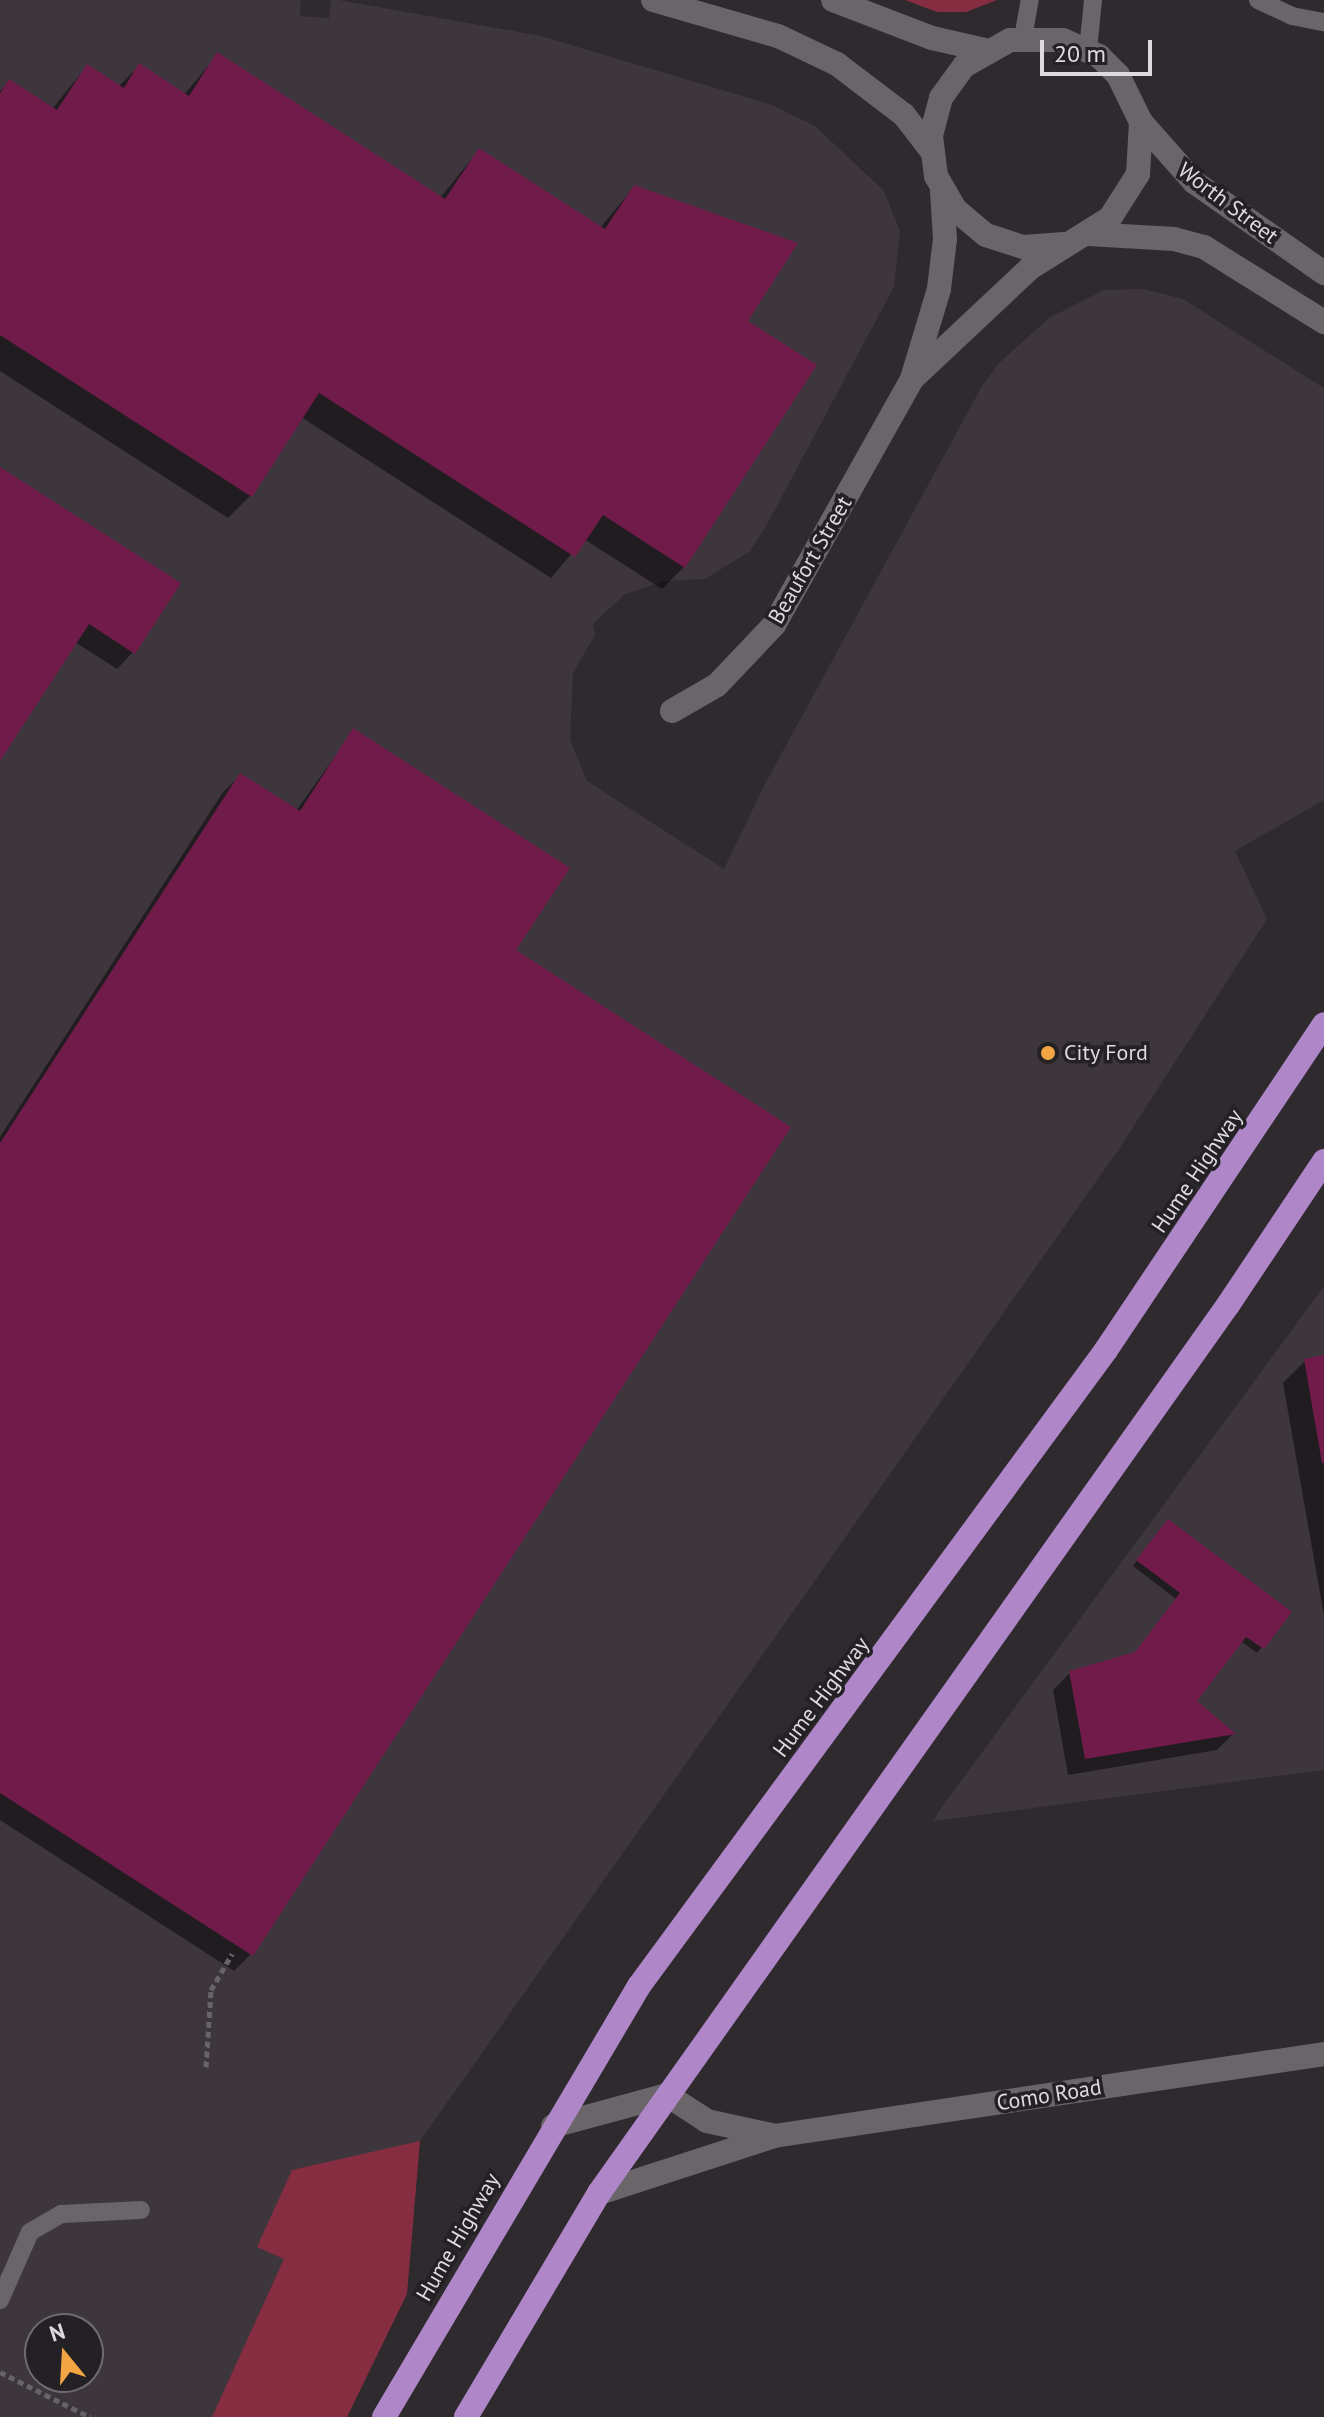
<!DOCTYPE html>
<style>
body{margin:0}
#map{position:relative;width:1324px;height:2417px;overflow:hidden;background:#2e2a2e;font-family:"PT Sans",sans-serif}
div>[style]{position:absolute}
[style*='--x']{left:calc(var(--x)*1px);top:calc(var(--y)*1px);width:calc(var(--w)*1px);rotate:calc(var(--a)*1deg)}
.built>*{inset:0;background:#3e363d}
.green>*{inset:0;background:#872d41}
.shadow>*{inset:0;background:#0007}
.building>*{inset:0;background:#711b4b}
.path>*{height:5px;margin-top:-2.5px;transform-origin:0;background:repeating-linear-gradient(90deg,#676467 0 6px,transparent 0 10px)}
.lane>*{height:18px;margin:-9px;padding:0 9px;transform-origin:9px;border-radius:9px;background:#6a6569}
.street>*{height:24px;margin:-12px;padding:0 12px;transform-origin:12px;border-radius:12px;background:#6a6569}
.highway>*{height:24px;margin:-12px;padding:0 12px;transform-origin:12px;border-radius:12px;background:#af87c9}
.dots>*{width:22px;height:22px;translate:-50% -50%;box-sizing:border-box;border:4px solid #242124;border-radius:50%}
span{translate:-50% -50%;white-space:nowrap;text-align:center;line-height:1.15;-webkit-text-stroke:7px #242124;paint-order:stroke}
.street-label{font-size:22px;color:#dddbdd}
.poi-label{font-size:22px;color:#dddbdd}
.left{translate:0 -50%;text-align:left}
.north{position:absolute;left:24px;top:2313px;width:80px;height:80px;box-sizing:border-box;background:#242124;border:2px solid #6e6b6e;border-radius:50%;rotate:342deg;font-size:22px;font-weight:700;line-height:32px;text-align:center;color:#dddbdd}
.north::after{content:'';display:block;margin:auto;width:28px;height:36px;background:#f2a542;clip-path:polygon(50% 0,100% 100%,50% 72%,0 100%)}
.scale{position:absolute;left:1040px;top:40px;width:112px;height:36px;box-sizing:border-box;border:4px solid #dddbdd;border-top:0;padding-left:10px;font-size:24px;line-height:28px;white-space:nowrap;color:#dddbdd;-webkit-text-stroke:6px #242124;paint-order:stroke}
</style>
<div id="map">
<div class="built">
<i style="clip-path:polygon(evenodd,0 0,301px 0,300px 16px,329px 18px,331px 0,339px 0,541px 36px,772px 105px,815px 126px,884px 191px,900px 231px,894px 287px,765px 528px,749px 552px,705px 579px,665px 581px,625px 594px,593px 624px,595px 635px,573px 673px,570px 740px,587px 781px,724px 869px,765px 784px,982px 386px,999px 363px,1049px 318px,1104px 290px,1143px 289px,1183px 299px,1324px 388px,1324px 800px,1235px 851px,1267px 919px,1119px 1149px,420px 2141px,371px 2227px,277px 2417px,0 2417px,0 0,40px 2329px,88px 2329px,88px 2377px,40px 2377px,40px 2329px)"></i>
<i style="clip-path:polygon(1324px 1286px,1324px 1770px,933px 1821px,939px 1811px)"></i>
</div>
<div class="green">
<i style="clip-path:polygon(905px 0,997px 0,966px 12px,937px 12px)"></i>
<i style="clip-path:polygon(420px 2141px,407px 2294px,347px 2417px,212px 2417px,284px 2259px,257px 2247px,292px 2170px)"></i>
</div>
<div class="shadow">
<i style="clip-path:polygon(217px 55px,440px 198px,479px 150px,600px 228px,634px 187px,745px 321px,684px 567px,662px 589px,584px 539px,551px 578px,301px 417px,250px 496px,228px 518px,0 371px,0 91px,9px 82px,52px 109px,87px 66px,118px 87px,139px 66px,184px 95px)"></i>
<i style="clip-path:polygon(0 469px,133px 652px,117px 669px,75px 642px,0 757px)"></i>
<i style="clip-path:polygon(353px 731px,513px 951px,251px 1954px,234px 1971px,0 1820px,0 1137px,223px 792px,240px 776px,296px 811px)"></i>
<i style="clip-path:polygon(1324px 1357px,1324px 1616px,1283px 1383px,1305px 1361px)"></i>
<i style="clip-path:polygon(1163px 1526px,1289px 1612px,1257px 1653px,1241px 1641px,1195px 1701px,1233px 1734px,1217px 1750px,1068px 1775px,1053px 1690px,1070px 1673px,1134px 1655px,1176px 1599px,1133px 1566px)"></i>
</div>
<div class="building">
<i style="clip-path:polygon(217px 52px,445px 199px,479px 148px,605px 229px,634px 185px,798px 243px,748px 321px,817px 365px,685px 568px,603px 515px,575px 557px,319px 393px,252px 497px,0 335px,0 93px,9px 79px,57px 110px,87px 64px,124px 88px,139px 63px,189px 96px)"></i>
<i style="clip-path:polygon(0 467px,181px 583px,135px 654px,89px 624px,0 761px)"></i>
<i style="clip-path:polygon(353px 728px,570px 868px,516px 950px,791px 1127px,253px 1956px,0 1793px,0 1143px,240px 773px,300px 811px)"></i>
<i style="clip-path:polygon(1324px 1355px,1324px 1463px,1322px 1463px,1304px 1359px)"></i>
<i style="clip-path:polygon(1168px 1519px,1292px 1612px,1264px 1649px,1246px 1637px,1197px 1701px,1236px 1734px,1085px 1759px,1069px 1671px,1135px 1652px,1180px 1593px,1136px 1560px)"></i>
</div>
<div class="path">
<i style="--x:206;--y:2067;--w:77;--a:-86.3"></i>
<i style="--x:211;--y:1990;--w:42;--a:-59.7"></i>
<i style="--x:0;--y:2372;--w:101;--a:26.6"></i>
</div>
<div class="lane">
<i style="--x:1258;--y:0;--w:38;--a:25"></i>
<i style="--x:1292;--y:16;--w:33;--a:11"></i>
<i style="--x:1023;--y:38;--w:39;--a:-80"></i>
<i style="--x:1088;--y:50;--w:50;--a:-84.3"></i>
<i style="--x:0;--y:2300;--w:74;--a:-66.2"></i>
<i style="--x:30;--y:2232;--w:36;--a:-30"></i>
<i style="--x:61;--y:2214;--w:80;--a:-2.9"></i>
</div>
<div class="street">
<i style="--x:653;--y:0;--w:130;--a:16.1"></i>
<i style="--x:778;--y:36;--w:65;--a:25.4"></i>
<i style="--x:837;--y:64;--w:84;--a:37.3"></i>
<i style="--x:904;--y:115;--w:44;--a:52.4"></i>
<i style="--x:833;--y:0;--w:106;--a:21"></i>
<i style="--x:932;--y:38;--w:54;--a:12.8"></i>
<i style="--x:1141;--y:122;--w:80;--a:48.5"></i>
<i style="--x:1194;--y:182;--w:159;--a:35"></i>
<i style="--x:1088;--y:234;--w:86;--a:3.3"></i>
<i style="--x:1174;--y:239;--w:31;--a:15"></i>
<i style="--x:1204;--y:247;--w:142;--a:32"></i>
<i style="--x:912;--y:379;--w:162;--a:-43.2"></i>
<i style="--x:1030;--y:268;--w:94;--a:-32"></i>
<i style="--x:1110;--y:218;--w:52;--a:-57.5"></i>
<i style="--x:1138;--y:174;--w:52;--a:-86.7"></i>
<i style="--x:1141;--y:122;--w:52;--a:-116.1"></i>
<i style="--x:1118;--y:75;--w:27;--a:-135"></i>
<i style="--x:1099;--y:56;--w:39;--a:-156"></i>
<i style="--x:1063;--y:40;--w:53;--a:180"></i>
<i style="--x:1010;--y:40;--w:53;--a:150.5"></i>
<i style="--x:964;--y:66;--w:39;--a:126"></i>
<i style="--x:941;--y:98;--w:39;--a:105"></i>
<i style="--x:931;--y:136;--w:40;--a:82.9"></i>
<i style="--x:936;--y:176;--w:39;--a:60"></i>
<i style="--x:956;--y:210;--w:39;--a:40"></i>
<i style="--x:986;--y:235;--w:40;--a:18"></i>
<i style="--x:1024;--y:247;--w:40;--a:-4.3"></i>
<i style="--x:672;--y:711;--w:52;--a:-30"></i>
<i style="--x:717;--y:685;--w:83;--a:-46.5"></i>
<i style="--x:774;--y:625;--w:282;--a:-60.7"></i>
<i style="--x:912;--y:379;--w:94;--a:-73.3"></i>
<i style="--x:939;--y:289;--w:50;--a:-83.2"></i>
<i style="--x:945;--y:239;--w:48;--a:-93.6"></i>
<i style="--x:553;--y:2126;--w:118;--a:-15.2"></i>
<i style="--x:667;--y:2095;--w:48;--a:33"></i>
<i style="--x:707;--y:2121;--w:66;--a:12.3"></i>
<i style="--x:599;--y:2193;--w:184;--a:-18"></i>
<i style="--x:774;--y:2136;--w:556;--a:-8.48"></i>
</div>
<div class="highway">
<i style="--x:384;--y:2417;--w:501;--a:-59.39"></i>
<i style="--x:639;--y:1986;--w:789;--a:-53.71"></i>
<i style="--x:1106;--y:1350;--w:392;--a:-56.2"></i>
<i style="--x:466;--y:2417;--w:261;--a:-59.3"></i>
<i style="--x:599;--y:2193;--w:1088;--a:-54.69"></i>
<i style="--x:1228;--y:1305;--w:173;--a:-56.3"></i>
</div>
<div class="dots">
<i style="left:1048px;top:1053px;background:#f2a542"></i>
</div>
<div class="street-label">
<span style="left:1228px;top:203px;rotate:37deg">Worth Street</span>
<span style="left:810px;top:560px;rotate:-60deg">Beaufort Street</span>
<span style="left:1197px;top:1171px;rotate:-56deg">Hume Highway</span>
<span style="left:821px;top:1697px;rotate:-53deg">Hume Highway</span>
<span style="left:1049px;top:2095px;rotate:-9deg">Como Road</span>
<span style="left:458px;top:2237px;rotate:-60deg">Hume Highway</span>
</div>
<div class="poi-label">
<span class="left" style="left:1064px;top:1053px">City Ford</span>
</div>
<div class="north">N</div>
<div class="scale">20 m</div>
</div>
